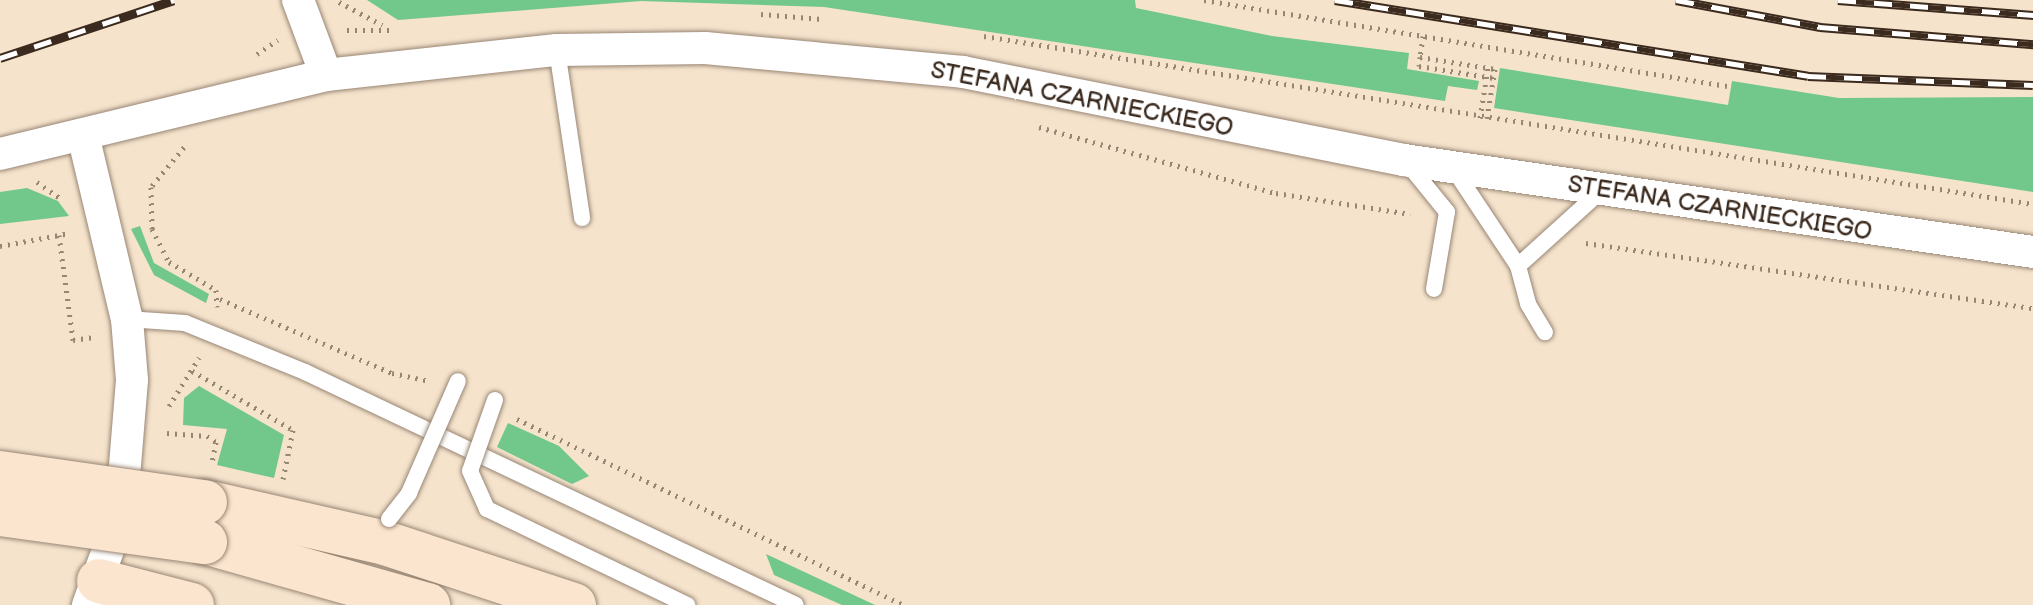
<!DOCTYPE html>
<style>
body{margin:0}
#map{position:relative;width:2033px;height:605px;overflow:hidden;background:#f5e3cc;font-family:"Balsamiq Sans",sans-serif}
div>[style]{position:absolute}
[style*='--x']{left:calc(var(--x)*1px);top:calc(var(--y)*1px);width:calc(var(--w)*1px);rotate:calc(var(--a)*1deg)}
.green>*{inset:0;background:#72c78b}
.path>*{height:5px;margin-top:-2.5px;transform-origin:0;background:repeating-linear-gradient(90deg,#988675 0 2px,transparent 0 8px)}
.roads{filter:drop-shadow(0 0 2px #988675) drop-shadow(0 0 2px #988675)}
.lane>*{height:16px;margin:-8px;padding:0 8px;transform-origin:8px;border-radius:8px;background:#fff}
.street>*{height:32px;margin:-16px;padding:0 16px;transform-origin:16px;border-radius:16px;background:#fff}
.secondary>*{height:44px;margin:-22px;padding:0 22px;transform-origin:22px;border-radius:22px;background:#fce5cf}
.rail>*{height:9px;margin-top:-4.5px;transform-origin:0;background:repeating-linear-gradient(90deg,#fff 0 18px,#3b2a1e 0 36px);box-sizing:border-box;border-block:2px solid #3b2a1e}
.bridges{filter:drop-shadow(0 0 2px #988675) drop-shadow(0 0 2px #988675)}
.lane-bridge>*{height:16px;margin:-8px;padding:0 8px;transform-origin:8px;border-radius:8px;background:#fff}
.secondary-bridge>*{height:44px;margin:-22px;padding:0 22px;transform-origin:22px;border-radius:22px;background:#fce5cf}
span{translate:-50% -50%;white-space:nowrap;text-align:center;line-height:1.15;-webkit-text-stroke:7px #fff;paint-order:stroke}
.street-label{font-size:24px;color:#3b2a1e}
</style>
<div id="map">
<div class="green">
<i style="clip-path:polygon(367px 0,1135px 0,1136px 8px,1272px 36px,1409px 53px,1407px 69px,1479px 81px,1477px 90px,1448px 86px,1445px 101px,824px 7px,641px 1px,398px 20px)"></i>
<i style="clip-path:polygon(1500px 68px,1728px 105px,1732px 81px,1839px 98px,2033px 97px,2033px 192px,1494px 108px)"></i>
<i style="clip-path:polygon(27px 188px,58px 201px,69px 216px,0 224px,0 192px)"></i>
<i style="clip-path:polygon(140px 226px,154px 263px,209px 294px,206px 303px,154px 275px,131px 229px)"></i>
<i style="clip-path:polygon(199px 386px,284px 435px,274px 478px,217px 465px,227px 429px,183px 425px,184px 398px)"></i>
<i style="clip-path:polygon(508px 423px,559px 446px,589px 476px,572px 484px,497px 447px)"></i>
<i style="clip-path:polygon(766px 554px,875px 605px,842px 605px,774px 575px)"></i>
</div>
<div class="path">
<i style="--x:1204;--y:0;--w:530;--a:9.34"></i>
<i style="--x:339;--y:2;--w:49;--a:28.1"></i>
<i style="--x:761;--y:14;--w:61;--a:4.7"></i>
<i style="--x:347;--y:30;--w:45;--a:0"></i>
<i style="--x:984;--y:36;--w:1062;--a:9.1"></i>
<i style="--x:1423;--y:36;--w:21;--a:98"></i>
<i style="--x:1420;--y:57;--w:76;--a:9.1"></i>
<i style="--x:1495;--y:69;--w:50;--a:99.3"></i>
<i style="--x:257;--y:54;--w:25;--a:-34"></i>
<i style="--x:1420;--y:57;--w:9;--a:96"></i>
<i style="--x:1419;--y:66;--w:76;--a:9.1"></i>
<i style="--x:1480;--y:118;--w:51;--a:-80.9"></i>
<i style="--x:1039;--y:127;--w:246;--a:15.6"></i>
<i style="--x:1276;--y:193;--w:136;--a:8.9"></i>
<i style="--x:184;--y:147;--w:52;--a:129.5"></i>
<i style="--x:151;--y:187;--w:42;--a:88.6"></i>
<i style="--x:152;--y:229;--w:37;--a:63"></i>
<i style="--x:169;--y:262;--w:55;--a:30.8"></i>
<i style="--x:216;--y:290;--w:17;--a:87"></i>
<i style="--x:37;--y:182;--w:29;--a:35"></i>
<i style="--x:59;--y:235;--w:106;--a:82.4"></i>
<i style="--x:73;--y:340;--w:21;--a:-8"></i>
<i style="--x:1586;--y:243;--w:452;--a:8.3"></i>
<i style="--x:0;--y:246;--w:71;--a:-10.5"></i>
<i style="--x:220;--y:299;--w:187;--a:23.3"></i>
<i style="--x:392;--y:373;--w:39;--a:12"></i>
<i style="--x:192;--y:371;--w:117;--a:30.3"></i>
<i style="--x:293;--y:430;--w:50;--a:101.5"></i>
<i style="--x:169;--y:406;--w:57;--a:-58"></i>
<i style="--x:517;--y:419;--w:428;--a:25.7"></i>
<i style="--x:167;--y:433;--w:40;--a:4.3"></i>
<i style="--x:207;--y:436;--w:11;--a:34"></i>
<i style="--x:216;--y:442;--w:21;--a:101"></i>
</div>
<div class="roads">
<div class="lane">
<i style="--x:557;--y:50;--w:170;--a:81.5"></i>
<i style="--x:1408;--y:164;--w:62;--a:50.9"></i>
<i style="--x:1447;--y:212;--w:78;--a:99.6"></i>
<i style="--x:1453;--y:168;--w:118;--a:56.4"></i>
<i style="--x:1518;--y:266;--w:39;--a:75"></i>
<i style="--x:1528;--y:304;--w:33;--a:59"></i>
<i style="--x:1518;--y:266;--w:115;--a:-42.2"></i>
<i style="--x:127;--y:319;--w:58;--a:3.9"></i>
<i style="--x:185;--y:323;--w:130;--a:22.2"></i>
<i style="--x:305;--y:372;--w:543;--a:25.39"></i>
</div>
<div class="street">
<i style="--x:298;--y:0;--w:80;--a:69.5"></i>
<i style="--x:83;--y:135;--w:189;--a:76.6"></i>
<i style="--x:127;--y:319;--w:61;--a:85.3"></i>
<i style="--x:132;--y:380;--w:134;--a:94.7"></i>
<i style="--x:121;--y:514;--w:97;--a:109.9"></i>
<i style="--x:0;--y:154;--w:335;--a:-13.6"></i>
<i style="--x:326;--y:75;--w:232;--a:-6.2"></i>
<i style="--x:557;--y:50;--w:148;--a:-0.8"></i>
<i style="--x:705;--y:48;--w:259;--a:5.3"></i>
<i style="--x:963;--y:72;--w:450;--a:11.3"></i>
<i style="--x:1404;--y:160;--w:636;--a:8.32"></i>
</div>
<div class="secondary">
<i style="--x:205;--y:502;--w:185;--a:12.8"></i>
<i style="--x:385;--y:543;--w:199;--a:18.2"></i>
<i style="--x:205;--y:542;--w:232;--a:15.8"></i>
<i style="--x:99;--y:581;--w:96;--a:14.5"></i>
</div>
</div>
<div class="rail">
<i style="--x:1335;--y:0;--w:479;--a:9.1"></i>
<i style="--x:1808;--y:76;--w:225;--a:2.3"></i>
<i style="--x:1676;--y:0;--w:147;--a:10.6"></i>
<i style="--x:1820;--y:27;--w:214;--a:4.6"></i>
<i style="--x:1838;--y:0;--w:196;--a:4.4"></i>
<i style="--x:0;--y:58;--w:183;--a:-18.4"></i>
</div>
<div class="bridges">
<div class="lane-bridge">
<i style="--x:495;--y:400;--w:75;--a:109.4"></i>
<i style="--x:470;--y:471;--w:42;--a:65.9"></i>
<i style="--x:487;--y:509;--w:222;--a:25.6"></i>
<i style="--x:389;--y:519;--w:33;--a:-52"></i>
<i style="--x:409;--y:493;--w:122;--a:-66.4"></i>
</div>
<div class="secondary-bridge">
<i style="--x:0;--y:473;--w:207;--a:8.1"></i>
<i style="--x:0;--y:514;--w:207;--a:7.8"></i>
</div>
</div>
<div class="street-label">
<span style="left:1082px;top:99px;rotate:11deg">STEFANA CZARNIECKIEGO</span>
<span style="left:1720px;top:208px;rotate:9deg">STEFANA CZARNIECKIEGO</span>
</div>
</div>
